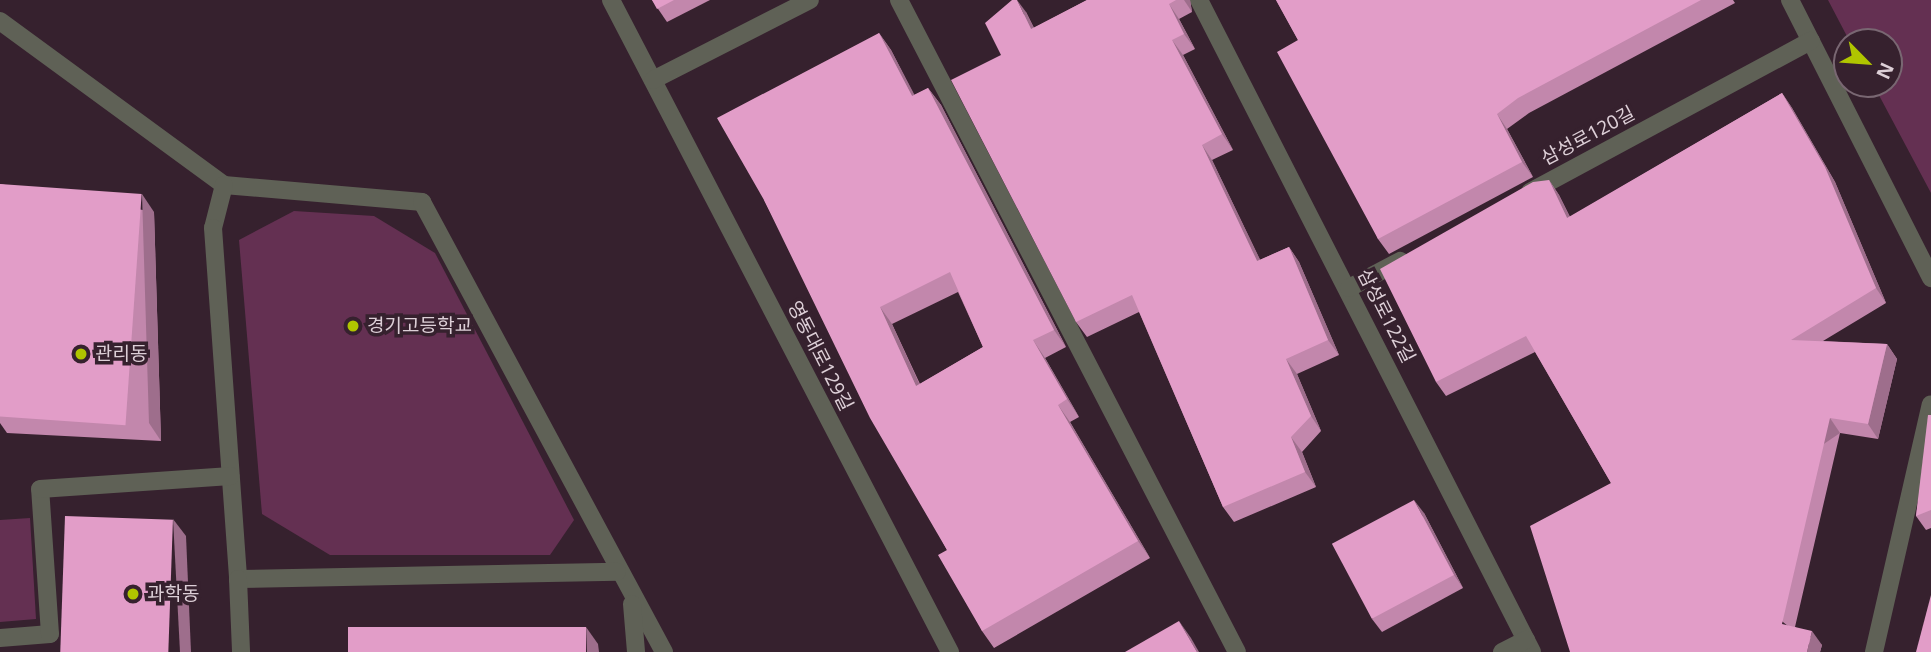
<!DOCTYPE html>
<meta charset="utf-8">
<style>
body{margin:0}
#map{position:relative;width:1931px;height:652px;overflow:hidden;background:#36212e;font-family:"Noto Sans","Noto Sans KR",sans-serif}
div>[style]{position:absolute}
[style*='--x']{left:calc(var(--x)*1px);top:calc(var(--y)*1px);width:calc(var(--w)*1px);rotate:calc(var(--a)*1deg)}
.green>*{inset:0;background:#643052}
.minor>*{height:18px;margin:-9px;padding:0 9px;transform-origin:9px;border-radius:9px;background:#5f6156}
.wall>*{inset:0;background:#c287ac}
.shaded-wall>*{inset:0;background:#9e6e8c;transform-origin:0 0}
.building>*{inset:0;background:#e29dc8;transform-origin:0 0}
.dots>*{width:19px;height:19px;translate:-50% -50%;box-sizing:border-box;border:4px solid #36212e;border-radius:50%}
span{translate:-50% -50%;white-space:nowrap;text-align:center;line-height:1.15;-webkit-text-stroke:7px #36212e;paint-order:stroke}
.street-label{font-size:19px;color:#ddcfd7}
.poi-label{font-size:19px;color:#ddcfd7}
.left{translate:0 -50%;text-align:left}
.north{position:absolute;left:1833px;top:28px;width:70px;height:70px;box-sizing:border-box;background:#36212e;border:2px solid #796772;border-radius:50%;rotate:115deg;font-size:19px;font-weight:700;line-height:28px;text-align:center;color:#ddcfd7}
.north::after{content:'';display:block;margin:auto;width:24px;height:32px;background:#b0c500;clip-path:polygon(50% 0,100% 100%,50% 72%,0 100%)}
</style>
<div id="map">
<div class="green">
<i style="clip-path:polygon(1828px 0,1931px 0,1931px 193px,1873px 84px,1889px 84px,1889px 42px,1850px 42px)"></i>
<i style="clip-path:polygon(294px 211px,374px 216px,435px 253px,574px 520px,550px 555px,330px 555px,262px 514px,239px 240px)"></i>
<i style="clip-path:polygon(30px 518px,36px 619px,0 622px,0 520px)"></i>
</div>
<div class="minor">
<i style="--x:611;--y:0;--w:735;--a:62.53"></i>
<i style="--x:899;--y:0;--w:734;--a:62.6"></i>
<i style="--x:1199;--y:0;--w:732;--a:62.94"></i>
<i style="--x:1790;--y:0;--w:312;--a:63.1"></i>
<i style="--x:0;--y:21;--w:278;--a:36.2"></i>
<i style="--x:224;--y:185;--w:199;--a:4.9"></i>
<i style="--x:422;--y:202;--w:511;--a:61.73"></i>
<i style="--x:653;--y:80;--w:176;--a:-27"></i>
<i style="--x:224;--y:185;--w:44;--a:104.3"></i>
<i style="--x:213;--y:228;--w:352;--a:85.9"></i>
<i style="--x:238;--y:579;--w:379;--a:-1.1"></i>
<i style="--x:1530;--y:192;--w:319;--a:-28.3"></i>
<i style="--x:1349;--y:288;--w:58;--a:-27.9"></i>
<i style="--x:238;--y:579;--w:73;--a:87.6"></i>
<i style="--x:632;--y:604;--w:48;--a:85.2"></i>
<i style="--x:0;--y:638;--w:50;--a:-4.6"></i>
<i style="--x:50;--y:634;--w:145;--a:-93.9"></i>
<i style="--x:40;--y:489;--w:191;--a:-3.9"></i>
<i style="--x:1502;--y:652;--w:27;--a:-27"></i>
<i style="--x:1874;--y:652;--w:254;--a:-77.1"></i>
</div>
<div class="wall">
<i style="clip-path:polygon(652px 0,710px 0,667px 22px)"></i>
<i style="clip-path:polygon(1087px 0,1190px 0,1192px 12px,1179px 19px,1195px 49px,1183px 55px,1233px 150px,1212px 160px,1260px 260px,1289px 247px,1299px 262px,1339px 355px,1297px 374px,1321px 431px,1302px 452px,1316px 487px,1234px 522px,1223px 507px,1139px 312px,1087px 337px,1076px 322px,1001px 55px,1026px 12px,1034px 28px)"></i>
<i style="clip-path:polygon(1276px 0,1733px 0,1735px 3px,1529px 113px,1507px 129px,1533px 177px,1389px 254px,1378px 239px,1298px 40px)"></i>
<i style="clip-path:polygon(evenodd,879px 33px,891px 50px,914px 95px,928px 88px,941px 105px,1066px 347px,1045px 358px,1079px 417px,1070px 422px,1150px 558px,994px 648px,982px 631px,947px 550px,764px 200px,879px 33px,958px 292px,983px 347px,920px 384px,892px 324px,958px 292px)"></i>
<i style="clip-path:polygon(1782px 93px,1792px 108px,1835px 182px,1886px 303px,1823px 341px,1887px 344px,1897px 359px,1878px 439px,1840px 433px,1795px 627px,1822px 645px,1820px 652px,1611px 483px,1535px 352px,1446px 396px,1436px 382px,1549px 180px,1559px 195px,1570px 217px)"></i>
<i style="clip-path:polygon(0 184px,154px 212px,161px 441px,7px 433px,0 423px)"></i>
<i style="clip-path:polygon(1931px 415px,1931px 528px,1926px 530px,1916px 516px)"></i>
<i style="clip-path:polygon(1424px 513px,1463px 588px,1382px 632px,1372px 619px)"></i>
</div>
<div class="shaded-wall">
<i style="clip-path:polygon(1017px 0,1026px 12px,1042px 44px,1031px 29px)"></i>
<i style="clip-path:polygon(1184px 0,1190px 0,1192px 12px)"></i>
<i style="clip-path:polygon(1169px 4px,1179px 19px,1195px 49px,1184px 34px)"></i>
<i style="clip-path:polygon(879px 33px,891px 50px,924px 113px,912px 96px)"></i>
<i style="clip-path:polygon(1172px 40px,1183px 55px,1233px 150px,1222px 134px)"></i>
<i style="clip-path:polygon(928px 88px,941px 105px,1066px 347px,1054px 330px)"></i>
<i style="clip-path:polygon(1782px 93px,1792px 108px,1835px 182px,1886px 303px,1876px 288px)"></i>
<i style="clip-path:polygon(1497px 114px,1507px 129px,1533px 177px,1522px 162px)"></i>
<i style="clip-path:polygon(1202px 145px,1212px 160px,1268px 276px,1257px 261px)"></i>
<i style="clip-path:polygon(1549px 180px,1559px 195px,1578px 233px,1567px 218px)"></i>
<i style="clip-path:polygon(142px 194px,154px 212px,161px 441px,149px 423px)"></i>
<i style="clip-path:polygon(1289px 247px,1299px 262px,1339px 355px,1328px 340px)"></i>
<i style="clip-path:polygon(880px 307px,892px 324px,928px 403px,916px 386px)"></i>
<i style="clip-path:polygon(1033px 340px,1045px 358px,1079px 417px,1067px 399px)"></i>
<i style="clip-path:polygon(1887px 344px,1897px 359px,1878px 439px,1868px 424px)"></i>
<i style="clip-path:polygon(1286px 359px,1297px 374px,1321px 431px,1311px 416px)"></i>
<i style="clip-path:polygon(1058px 405px,1070px 422px,1150px 558px,1138px 541px)"></i>
<i style="left:1830px;top:418px;width:18px;height:212px;rotate:56deg"></i>
<i style="clip-path:polygon(1291px 437px,1302px 452px,1316px 487px,1305px 472px)"></i>
<i style="clip-path:polygon(1414px 500px,1424px 513px,1463px 588px,1454px 575px)"></i>
<i style="clip-path:polygon(173px 519px,186px 536px,191px 652px,180px 652px)"></i>
<i style="clip-path:polygon(1179px 621px,1191px 638px,1199px 652px,1197px 652px)"></i>
<i style="clip-path:polygon(586px 627px,598px 644px,599px 652px,587px 652px)"></i>
<i style="clip-path:polygon(1812px 631px,1822px 645px,1820px 652px,1807px 652px)"></i>
</div>
<div class="building">
<i style="clip-path:polygon(652px 0,674px 0,657px 9px)"></i>
<i style="clip-path:polygon(1012px 0,1017px 0,1031px 29px,1087px 0,1176px 0,1169px 4px,1184px 34px,1172px 40px,1222px 134px,1202px 145px,1257px 261px,1289px 247px,1328px 340px,1286px 359px,1311px 416px,1291px 437px,1305px 472px,1223px 507px,1132px 295px,1076px 322px,951px 80px,1001px 55px,985px 23px)"></i>
<i style="clip-path:polygon(1276px 0,1701px 0,1518px 98px,1497px 114px,1522px 162px,1378px 239px,1277px 52px,1298px 40px)"></i>
<i style="clip-path:polygon(evenodd,879px 33px,912px 96px,928px 88px,1054px 330px,1033px 340px,1067px 399px,1058px 405px,1138px 541px,982px 631px,938px 555px,947px 550px,870px 418px,764px 200px,717px 118px,879px 33px,950px 272px,983px 347px,916px 386px,880px 307px,950px 272px)"></i>
<i style="clip-path:polygon(1782px 93px,1825px 167px,1876px 288px,1791px 340px,1887px 344px,1868px 424px,1830px 418px,1782px 624px,1812px 631px,1807px 652px,1570px 652px,1530px 526px,1611px 483px,1526px 336px,1436px 382px,1380px 269px,1533px 182px,1549px 180px,1567px 218px)"></i>
<i style="left:0;top:184px;width:142px;height:232px;rotate:4deg"></i>
<i style="clip-path:polygon(1928px 415px,1931px 415px,1931px 510px,1916px 516px)"></i>
<i style="left:1414px;top:500px;width:85px;height:93px;rotate:62deg"></i>
<i style="left:65px;top:516px;width:108px;height:136px;rotate:2deg"></i>
<i style="clip-path:polygon(1931px 595px,1931px 652px,1916px 652px)"></i>
<i style="clip-path:polygon(1179px 621px,1197px 652px,1125px 652px)"></i>
<i style="left:348px;top:627px;width:238px;height:25px"></i>
</div>
<div class="dots">
<i style="left:353px;top:326px;background:#b0c500"></i>
<i style="left:81px;top:354px;background:#b0c500"></i>
<i style="left:133px;top:594px;background:#b0c500"></i>
</div>
<div class="street-label">
<span style="left:1588px;top:136px;rotate:-28deg">삼성로120길</span>
<span style="left:1386px;top:316px;rotate:63deg">삼성로122길</span>
<span style="left:820px;top:356px;rotate:63deg">영동대로129길</span>
</div>
<div class="poi-label">
<span class="left" style="left:367px;top:326px">경기고등학교</span>
<span class="left" style="left:95px;top:354px">관리동</span>
<span class="left" style="left:147px;top:594px">과학동</span>
</div>
<div class="north">N</div>
</div>
